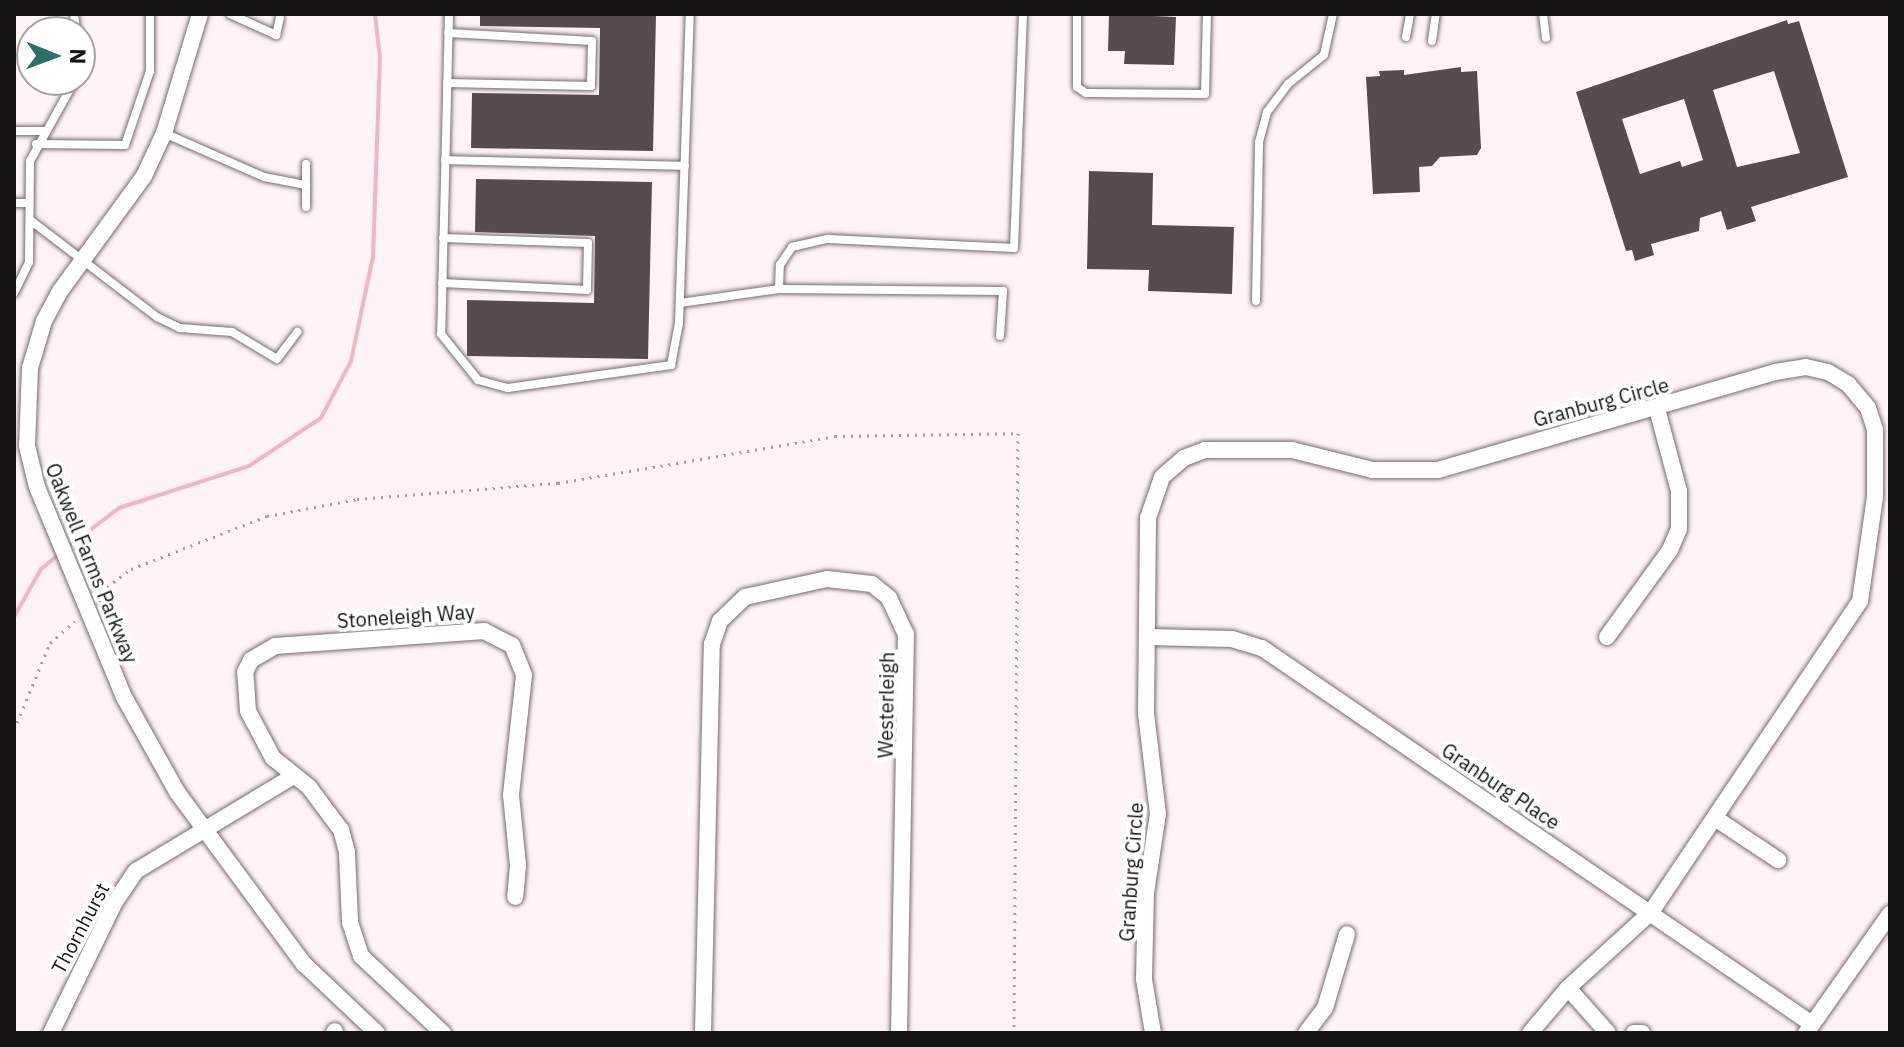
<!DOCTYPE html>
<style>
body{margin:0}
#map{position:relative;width:1904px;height:1047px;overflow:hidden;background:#fef3f5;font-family:"IBM Plex Sans",sans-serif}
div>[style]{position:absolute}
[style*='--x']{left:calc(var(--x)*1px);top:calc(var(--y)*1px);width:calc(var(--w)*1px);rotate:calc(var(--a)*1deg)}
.stream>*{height:4px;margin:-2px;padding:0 2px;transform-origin:2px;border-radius:2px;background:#f4b5c2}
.building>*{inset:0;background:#564b4d}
.path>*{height:3px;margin-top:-1.5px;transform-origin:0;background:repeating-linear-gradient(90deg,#a39a9c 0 2px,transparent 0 8px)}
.roads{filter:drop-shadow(0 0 2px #766a6c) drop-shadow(0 0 2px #766a6c)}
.service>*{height:8px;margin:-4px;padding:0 4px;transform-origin:4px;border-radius:4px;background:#fff}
.minor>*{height:16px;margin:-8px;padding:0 8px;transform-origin:8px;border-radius:8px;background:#fff}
span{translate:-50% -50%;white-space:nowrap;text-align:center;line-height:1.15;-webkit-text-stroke:8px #fff;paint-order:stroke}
.street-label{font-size:20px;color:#181314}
.frame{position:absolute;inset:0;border:16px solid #181314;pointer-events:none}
.north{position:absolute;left:16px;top:16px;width:80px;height:80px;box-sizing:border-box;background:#fff;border:2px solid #a3a1a1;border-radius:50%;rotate:91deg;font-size:22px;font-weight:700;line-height:32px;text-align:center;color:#181314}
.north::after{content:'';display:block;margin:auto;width:28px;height:36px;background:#297169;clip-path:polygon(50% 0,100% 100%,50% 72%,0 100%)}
</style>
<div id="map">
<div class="stream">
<i style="--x:68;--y:547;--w:64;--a:-37.4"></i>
<i style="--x:119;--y:508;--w:137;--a:-17.9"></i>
<i style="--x:249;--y:466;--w:87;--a:-33.7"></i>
<i style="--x:321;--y:418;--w:64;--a:-62.2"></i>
<i style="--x:351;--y:361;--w:106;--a:-78.1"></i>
<i style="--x:373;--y:257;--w:199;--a:-88"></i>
<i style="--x:380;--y:58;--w:44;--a:-96.5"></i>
<i style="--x:14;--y:617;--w:55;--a:-60.6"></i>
<i style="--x:41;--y:569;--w:26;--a:-39"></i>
</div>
<div class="building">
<i style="clip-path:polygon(480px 14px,656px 14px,653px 151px,471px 148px,472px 93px,599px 95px,600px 28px,480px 26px)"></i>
<i style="clip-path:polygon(1109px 14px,1176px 17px,1174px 65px,1124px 64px,1125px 51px,1108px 51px)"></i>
<i style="clip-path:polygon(evenodd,1787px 20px,1788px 24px,1799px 21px,1848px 177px,1751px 207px,1756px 221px,1727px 230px,1721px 211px,1700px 218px,1699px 231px,1651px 244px,1654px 255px,1635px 261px,1632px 250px,1626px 251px,1576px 92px,1787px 20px,1774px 71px,1800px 153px,1737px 167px,1713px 90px,1774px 71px,1787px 20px,1684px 99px,1703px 160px,1682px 167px,1680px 161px,1640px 174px,1622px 119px,1684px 99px)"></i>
<i style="clip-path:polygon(1461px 67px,1461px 72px,1477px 71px,1481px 148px,1477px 155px,1440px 157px,1432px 166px,1419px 167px,1420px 192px,1373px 194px,1366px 77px,1380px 76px,1379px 71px,1404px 70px,1404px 75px)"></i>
<i style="clip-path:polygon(1089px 171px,1153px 173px,1152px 225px,1234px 227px,1232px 294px,1148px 291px,1149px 270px,1087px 269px)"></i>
<i style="clip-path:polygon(476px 179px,652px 182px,648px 359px,467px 356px,467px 300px,594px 303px,595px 236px,475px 232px)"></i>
</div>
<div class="path">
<i style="--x:100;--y:602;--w:17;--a:-65"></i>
<i style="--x:107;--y:587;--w:30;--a:-37"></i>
<i style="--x:131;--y:569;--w:146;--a:-21.3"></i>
<i style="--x:267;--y:516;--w:92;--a:-10.7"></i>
<i style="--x:357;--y:499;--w:202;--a:-4.6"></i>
<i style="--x:558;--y:483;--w:281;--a:-9.6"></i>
<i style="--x:835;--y:436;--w:183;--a:-0.9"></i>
<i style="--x:1018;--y:433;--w:600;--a:90.38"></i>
<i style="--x:14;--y:730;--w:94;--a:-67.5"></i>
<i style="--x:50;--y:643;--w:33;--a:-41"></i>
</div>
<div class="roads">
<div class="service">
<i style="--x:74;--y:14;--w:43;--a:82.1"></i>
<i style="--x:230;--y:14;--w:51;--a:24.5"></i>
<i style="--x:276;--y:35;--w:17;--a:-77"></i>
<i style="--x:449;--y:14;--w:320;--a:91.4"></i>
<i style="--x:441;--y:334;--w:59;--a:51.2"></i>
<i style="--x:478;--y:380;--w:31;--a:15"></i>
<i style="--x:508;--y:388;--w:165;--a:-8"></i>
<i style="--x:671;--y:365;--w:43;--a:-79.2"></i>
<i style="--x:679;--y:323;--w:309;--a:-88"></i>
<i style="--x:1077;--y:14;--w:73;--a:90"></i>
<i style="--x:1077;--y:87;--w:11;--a:34"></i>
<i style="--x:1086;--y:93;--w:119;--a:0.5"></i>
<i style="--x:1205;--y:94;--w:80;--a:-88.6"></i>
<i style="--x:1543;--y:14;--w:24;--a:83"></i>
<i style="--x:1406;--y:37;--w:23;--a:-80"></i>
<i style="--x:1432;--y:41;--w:27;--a:-82"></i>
<i style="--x:447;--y:83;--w:144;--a:1.2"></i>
<i style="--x:591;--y:86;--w:45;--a:-88.7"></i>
<i style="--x:592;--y:41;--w:144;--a:-176.8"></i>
<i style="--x:14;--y:131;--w:31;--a:0"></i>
<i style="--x:164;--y:133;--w:109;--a:23.7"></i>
<i style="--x:264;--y:177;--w:43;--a:10.8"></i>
<i style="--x:36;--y:144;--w:89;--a:0.6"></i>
<i style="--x:125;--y:145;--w:78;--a:-71.3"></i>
<i style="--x:150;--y:71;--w:57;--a:-90"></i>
<i style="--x:445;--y:160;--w:240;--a:1.4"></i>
<i style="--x:14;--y:203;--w:15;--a:0"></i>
<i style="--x:306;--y:207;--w:43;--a:-90"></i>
<i style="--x:30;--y:220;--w:160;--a:37.4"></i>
<i style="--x:157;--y:317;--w:25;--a:26"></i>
<i style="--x:180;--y:328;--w:52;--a:4.4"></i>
<i style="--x:232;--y:332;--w:52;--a:31"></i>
<i style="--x:277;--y:359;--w:34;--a:-53"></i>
<i style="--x:442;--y:283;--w:145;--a:2.8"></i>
<i style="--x:587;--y:290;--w:47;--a:-88.8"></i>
<i style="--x:588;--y:243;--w:145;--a:-178"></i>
<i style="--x:779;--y:289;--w:224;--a:0.5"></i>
<i style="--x:1003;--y:291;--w:45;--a:93.8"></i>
<i style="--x:14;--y:293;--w:34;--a:-64"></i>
<i style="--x:29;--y:262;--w:101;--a:-89.4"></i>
<i style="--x:30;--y:161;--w:93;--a:-60.9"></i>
<i style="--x:1256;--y:301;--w:159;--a:-88.9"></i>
<i style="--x:1259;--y:142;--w:31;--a:-75"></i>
<i style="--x:1267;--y:112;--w:35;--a:-53"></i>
<i style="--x:1288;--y:84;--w:46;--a:-38.9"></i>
<i style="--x:1324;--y:55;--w:42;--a:-77.6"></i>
<i style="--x:680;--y:303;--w:100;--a:-8"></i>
<i style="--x:779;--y:289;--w:24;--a:-88"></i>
<i style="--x:780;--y:265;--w:22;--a:-56"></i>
<i style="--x:792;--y:247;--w:37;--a:-13"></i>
<i style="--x:828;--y:239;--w:186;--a:2.8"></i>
<i style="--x:1014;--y:248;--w:234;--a:-87.8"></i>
</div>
<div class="minor">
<i style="--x:200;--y:14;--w:124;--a:106.8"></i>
<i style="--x:164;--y:133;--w:47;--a:114.9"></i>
<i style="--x:144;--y:176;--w:142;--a:126.1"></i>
<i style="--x:60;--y:291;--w:34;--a:118"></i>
<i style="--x:44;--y:321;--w:49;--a:106.6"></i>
<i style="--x:30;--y:368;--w:78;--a:92.2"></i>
<i style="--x:27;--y:446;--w:42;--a:76.3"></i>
<i style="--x:37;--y:487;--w:227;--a:67.5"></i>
<i style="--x:124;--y:697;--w:109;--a:60.8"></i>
<i style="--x:177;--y:792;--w:214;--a:53.6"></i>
<i style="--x:304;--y:964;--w:100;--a:43.4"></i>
<i style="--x:1148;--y:637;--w:84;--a:1.4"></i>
<i style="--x:1232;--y:639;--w:31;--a:17"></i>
<i style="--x:1262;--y:648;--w:666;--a:34.36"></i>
<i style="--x:1607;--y:637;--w:107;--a:-54.1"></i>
<i style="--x:1670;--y:550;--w:23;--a:-67"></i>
<i style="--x:1679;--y:529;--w:38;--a:-90"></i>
<i style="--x:1679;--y:491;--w:85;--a:-105"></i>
<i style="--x:1715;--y:818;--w:76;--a:33.7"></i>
<i style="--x:1568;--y:988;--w:60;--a:48.4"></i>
<i style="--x:51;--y:1033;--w:146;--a:-64"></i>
<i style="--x:115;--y:902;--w:37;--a:-56"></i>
<i style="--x:136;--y:871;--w:182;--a:-31.1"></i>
<i style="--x:334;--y:1033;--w:2;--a:-63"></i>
<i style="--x:443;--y:1033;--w:112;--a:-136.8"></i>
<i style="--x:361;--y:956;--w:36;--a:-108"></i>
<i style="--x:350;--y:922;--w:70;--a:-92.5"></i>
<i style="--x:347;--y:852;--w:23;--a:-105"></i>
<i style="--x:341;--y:830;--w:54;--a:-126.7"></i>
<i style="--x:309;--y:787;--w:46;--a:-141.1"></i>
<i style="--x:273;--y:758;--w:53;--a:-118"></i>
<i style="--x:248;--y:711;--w:39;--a:-94"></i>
<i style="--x:245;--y:672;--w:13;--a:-63"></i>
<i style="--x:251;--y:660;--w:28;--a:-30"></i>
<i style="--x:275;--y:646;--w:210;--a:-4.1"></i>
<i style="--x:484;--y:631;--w:31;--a:27"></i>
<i style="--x:512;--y:645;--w:32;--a:68"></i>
<i style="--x:524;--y:675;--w:121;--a:96.2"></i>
<i style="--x:511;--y:795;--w:70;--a:84.3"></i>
<i style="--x:518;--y:865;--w:32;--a:95"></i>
<i style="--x:703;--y:1033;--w:389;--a:-88.7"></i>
<i style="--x:712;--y:644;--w:24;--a:-71"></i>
<i style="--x:720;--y:621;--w:35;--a:-44"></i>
<i style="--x:745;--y:597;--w:84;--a:-12.4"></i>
<i style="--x:827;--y:579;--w:45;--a:6.3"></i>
<i style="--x:872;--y:584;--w:22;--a:39"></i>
<i style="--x:889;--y:598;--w:40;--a:65"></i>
<i style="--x:906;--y:634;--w:399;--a:91"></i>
<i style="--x:1153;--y:1033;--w:55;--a:-99.5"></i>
<i style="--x:1144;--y:979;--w:86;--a:-88.7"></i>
<i style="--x:1146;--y:893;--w:80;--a:-81.4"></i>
<i style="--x:1158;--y:814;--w:102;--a:-96.8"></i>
<i style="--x:1146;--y:713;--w:195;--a:-89.4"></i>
<i style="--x:1148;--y:518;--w:43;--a:-71.1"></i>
<i style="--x:1162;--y:477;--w:29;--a:-41"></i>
<i style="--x:1184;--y:458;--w:22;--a:-21"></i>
<i style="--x:1205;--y:450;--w:87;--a:0"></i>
<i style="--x:1292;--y:450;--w:82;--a:14"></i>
<i style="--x:1372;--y:470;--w:66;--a:0"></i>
<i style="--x:1438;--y:470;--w:351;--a:-16.2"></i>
<i style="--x:1775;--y:372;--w:31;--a:-9"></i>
<i style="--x:1806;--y:367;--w:23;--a:13"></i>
<i style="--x:1828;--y:372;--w:23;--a:31"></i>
<i style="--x:1848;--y:384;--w:31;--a:50"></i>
<i style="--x:1868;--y:408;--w:23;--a:72"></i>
<i style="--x:1875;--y:430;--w:67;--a:90"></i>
<i style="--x:1875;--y:497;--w:105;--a:98.2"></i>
<i style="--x:1860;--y:601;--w:376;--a:123.9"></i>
<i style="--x:1650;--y:913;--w:111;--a:137.6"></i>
<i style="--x:1568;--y:988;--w:59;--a:130.2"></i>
<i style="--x:1306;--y:1033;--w:31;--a:-53"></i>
<i style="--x:1325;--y:1008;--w:77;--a:-73.4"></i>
<i style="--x:1634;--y:1033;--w:8;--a:0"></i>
<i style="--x:1806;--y:1033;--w:146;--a:-54.8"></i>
</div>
</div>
<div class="street-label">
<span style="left:1601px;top:402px;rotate:-15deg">Granburg Circle</span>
<span style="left:92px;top:563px;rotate:68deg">Oakwell Farms Parkway</span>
<span style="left:406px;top:616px;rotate:-4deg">Stoneleigh Way</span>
<span style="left:886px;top:705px;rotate:-89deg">Westerleigh</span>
<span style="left:1501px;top:786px;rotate:34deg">Granburg Place</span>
<span style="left:1131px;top:872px;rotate:-86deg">Granburg Circle</span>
<span style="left:80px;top:928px;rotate:-62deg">Thornhurst</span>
</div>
<div class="frame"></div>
<div class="north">N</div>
</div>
